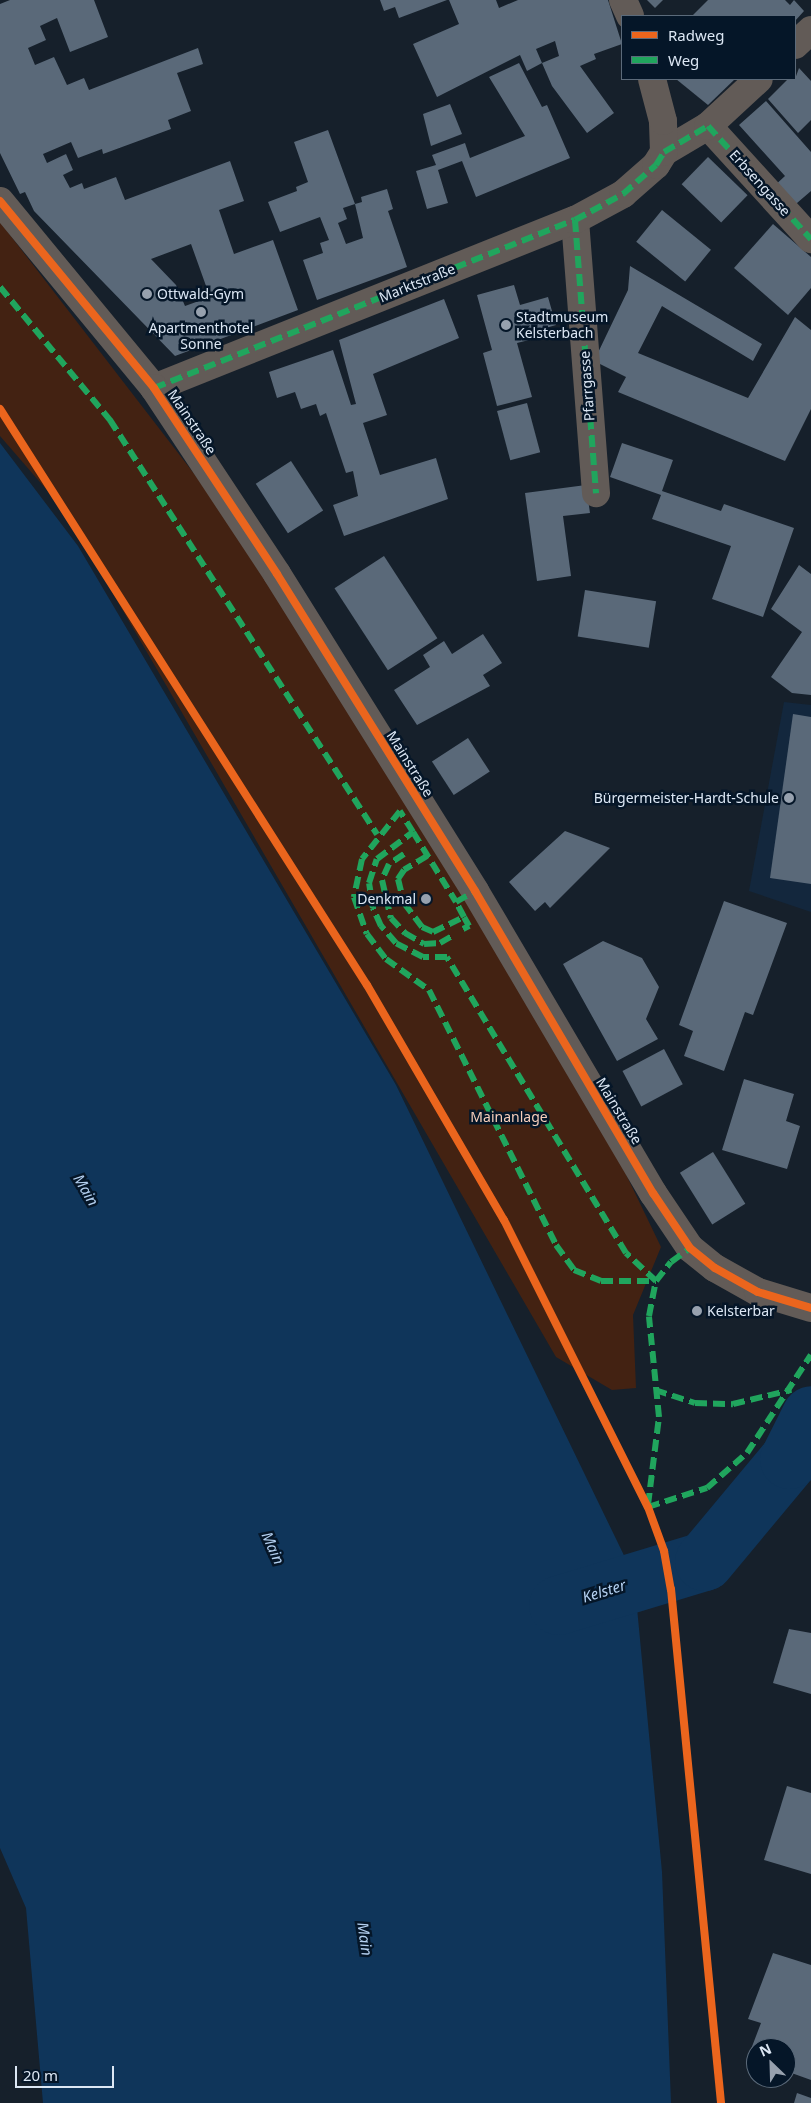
<!DOCTYPE html>
<meta charset="utf-8">
<style>
body{margin:0}
#map{position:relative;width:811px;height:2103px;overflow:hidden;background:#16202b;font-family:"Noto Sans",sans-serif}
div>[style]{position:absolute}
[style*='--x']{left:calc(var(--x)*1px);top:calc(var(--y)*1px);width:calc(var(--w)*1px);rotate:calc(var(--a)*1deg)}
.built>*{inset:0;background:#13273d}
.green>*{inset:0;background:#432212}
.water>*{inset:0;background:#0f355a}
.river>*{height:59px;margin:-29.5px;padding:0 29.5px;transform-origin:29.5px;border-radius:29.5px;background:#0f355a}
.building>*{inset:0;background:#5a6979;transform-origin:0 0}
.minor>*{height:28px;margin:-14px;padding:0 14px;transform-origin:14px;border-radius:14px;background:#625b57}
.tertiary>*{height:28px;margin:-14px;padding:0 14px;transform-origin:14px;border-radius:14px;background:#625b57}
.quiet>*{height:6px;margin-top:-3px;transform-origin:0;background:repeating-linear-gradient(90deg,#20a55d 0 12px,transparent 0 18px)}
.cycleway>*{height:8px;margin:-4px;padding:0 4px;transform-origin:4px;border-radius:4px;background:#eb651d}
.dots>*{width:14px;height:14px;translate:-50% -50%;box-sizing:border-box;border:2px solid #051628;border-radius:50%}
span{translate:-50% -50%;white-space:nowrap;text-align:center;line-height:1.15;-webkit-text-stroke:5px #051628;paint-order:stroke}
.street-label{font-size:14px;color:#dce7f4}
.poi-label{font-size:14px;color:#dce7f4}
.left{translate:0 -50%;text-align:left}
.right{translate:-100% -50%;text-align:right}
.park-label{font-size:14px;color:#f7cebb}
.water-label{font-size:15px;color:#b4d0f0;font-style:italic}
.legend{position:absolute;left:621px;top:15px;width:175px;height:65px;box-sizing:border-box;background:#051628;border:1px solid #5b6a7a;margin:0;padding:6px 9px;list-style:none;font-size:15px;color:#dce7f4}
.legend li{display:flex;align-items:center;gap:10px;height:25px}
.legend b{width:25px;border:1px solid #5b6a7a}
.north{position:absolute;left:746px;top:2038px;width:50px;height:50px;box-sizing:border-box;background:#051628;border:1px solid #5b6a7a;border-radius:50%;rotate:336deg;font-size:14px;font-weight:700;line-height:20px;text-align:center;color:#dce7f4}
.north::after{content:'';display:block;margin:auto;width:18px;height:22px;background:#97a1ae;clip-path:polygon(50% 0,100% 100%,50% 72%,0 100%)}
.scale{position:absolute;left:15px;top:2066px;width:99px;height:22px;box-sizing:border-box;border:2px solid #dce7f4;border-top:0;padding-left:6px;font-size:15px;line-height:18px;white-space:nowrap;color:#dce7f4;-webkit-text-stroke:4px #051628;paint-order:stroke}
</style>
<div id="map">
<div class="built">
<i style="clip-path:polygon(784px 702px,811px 705px,811px 912px,749px 891px)"></i>
</div>
<div class="green">
<i style="clip-path:polygon(0 222px,276px 580px,582px 1083px,661px 1247px,633px 1315px,636px 1388px,612px 1390px,556px 1357px,65px 511px,0 436px)"></i>
</div>
<div class="water">
<i style="clip-path:polygon(0 443px,78px 546px,396px 1085px,634px 1576px,662px 1872px,671px 2103px,43px 2103px,26px 1908px,0 1848px)"></i>
</div>
<div class="river">
<i style="--x:558;--y:1605;--w:152;--a:-16.8"></i>
<i style="--x:704;--y:1561;--w:133;--a:-50.2"></i>
<i style="--x:789;--y:1459;--w:49;--a:-63.4"></i>
</div>
<div class="building">
<i style="clip-path:polygon(evenodd,10px 0,94px 0,108px 37px,70px 52px,57px 18px,40px 26px,46px 40px,28px 48px,35px 65px,54px 57px,67px 85px,84px 78px,89px 90px,198px 48px,203px 64px,177px 73px,191px 111px,168px 120px,171px 129px,103px 154px,102px 149px,78px 158px,71px 142px,43px 154px,47px 163px,66px 154px,73px 170px,63px 175px,70px 188px,82px 183px,84px 189px,116px 177px,125px 200px,230px 161px,244px 201px,219px 210px,234px 254px,273px 240px,298px 310px,175px 356px,34px 211px,25px 192px,20px 194px,0 153px,0 4px,10px 0,191px 244px,210px 297px,185px 306px,176px 285px,151px 259px,191px 244px)"></i>
<i style="clip-path:polygon(380px 0,447px 0,399px 18px,395px 7px,384px 11px)"></i>
<i style="clip-path:polygon(449px 0,496px 0,499px 8px,518px 0,608px 0,622px 44px,594px 54px,596px 59px,580px 66px,614px 113px,587px 133px,552px 86px,542px 63px,559px 56px,555px 41px,536px 49px,542px 63px,527px 71px,520px 55px,437px 97px,413px 44px,459px 24px)"></i>
<i style="clip-path:polygon(647px 0,663px 0,655px 8px)"></i>
<i style="clip-path:polygon(708px 0,785px 0,790px 5px,794px 0,804px 11px,795px 21px,795px 16px,692px 16px)"></i>
<i style="clip-path:polygon(519px 63px,542px 107px,547px 105px,570px 158px,476px 197px,462px 161px,438px 170px,448px 203px,427px 209px,416px 171px,436px 165px,432px 155px,465px 143px,470px 158px,525px 136px,489px 77px)"></i>
<i style="clip-path:polygon(799px 68px,811px 81px,811px 120px,798px 133px,768px 99px,788px 79px,795px 79px)"></i>
<i style="clip-path:polygon(676px 79px,735px 79px,708px 105px)"></i>
<i style="clip-path:polygon(766px 101px,811px 152px,811px 191px,790px 209px,772px 188px,785px 176px,739px 125px)"></i>
<i style="clip-path:polygon(450px 104px,462px 134px,431px 146px,423px 114px)"></i>
<i style="clip-path:polygon(evenodd,328px 130px,355px 204px,362px 202px,361px 197px,387px 189px,393px 209px,388px 211px,407px 267px,317px 300px,303px 260px,323px 253px,320px 243px,329px 240px,320px 217px,280px 232px,268px 202px,297px 191px,296px 187px,308px 182px,294px 142px,328px 130px,355px 204px,363px 238px,346px 244px,338px 223px,347px 219px,343px 208px,355px 204px)"></i>
<i style="left:708px;top:157px;width:55px;height:38px;rotate:44deg"></i>
<i style="left:662px;top:210px;width:63px;height:41px;rotate:39deg"></i>
<i style="clip-path:polygon(773px 224px,811px 257px,811px 288px,788px 315px,734px 268px)"></i>
<i style="clip-path:polygon(630px 266px,762px 344px,753px 361px,662px 306px,638px 353px,748px 398px,795px 317px,811px 330px,811px 409px,785px 461px,618px 392px,626px 377px,594px 361px,628px 290px)"></i>
<i style="clip-path:polygon(514px 285px,520px 305px,548px 297px,556px 325px,528px 333px,529px 340px,517px 343px,532px 397px,497px 406px,483px 353px,492px 350px,477px 295px)"></i>
<i style="clip-path:polygon(444px 299px,459px 338px,373px 374px,387px 415px,363px 423px,380px 475px,436px 458px,448px 499px,344px 536px,333px 505px,358px 496px,353px 471px,346px 473px,326px 413px,320px 416px,316px 404px,301px 409px,295px 392px,277px 398px,269px 372px,333px 350px,351px 405px,356px 404px,339px 340px)"></i>
<i style="left:527px;top:403px;width:51px;height:31px;rotate:75deg"></i>
<i style="clip-path:polygon(622px 443px,673px 460px,662px 491px,721px 511px,724px 504px,794px 528px,763px 617px,712px 599px,731px 546px,652px 519px,661px 495px,610px 477px)"></i>
<i style="left:291px;top:461px;width:59px;height:42px;rotate:57deg"></i>
<i style="clip-path:polygon(586px 485px,590px 513px,563px 516px,571px 576px,537px 581px,525px 493px)"></i>
<i style="left:384px;top:556px;width:98px;height:59px;rotate:57deg"></i>
<i style="clip-path:polygon(799px 565px,811px 574px,811px 695px,792px 693px,771px 677px,802px 632px,771px 609px)"></i>
<i style="left:585px;top:590px;width:72px;height:47px;rotate:9deg"></i>
<i style="clip-path:polygon(483px 634px,502px 663px,483px 675px,490px 686px,417px 725px,394px 690px,430px 667px,423px 655px,444px 641px,452px 654px)"></i>
<i style="clip-path:polygon(793px 714px,811px 717px,811px 884px,770px 878px)"></i>
<i style="left:468px;top:738px;width:40px;height:43px;rotate:57deg"></i>
<i style="clip-path:polygon(565px 831px,610px 848px,550px 908px,545px 902px,535px 911px,509px 882px)"></i>
<i style="clip-path:polygon(724px 901px,787px 923px,753px 1015px,745px 1012px,724px 1071px,684px 1056px,693px 1031px,679px 1025px)"></i>
<i style="clip-path:polygon(603px 941px,642px 958px,659px 987px,646px 1019px,658px 1039px,617px 1061px,563px 964px)"></i>
<i style="left:664px;top:1049px;width:40px;height:47px;rotate:62deg"></i>
<i style="clip-path:polygon(744px 1079px,794px 1094px,786px 1121px,800px 1126px,787px 1169px,722px 1150px)"></i>
<i style="left:713px;top:1152px;width:61px;height:39px;rotate:58deg"></i>
<i style="clip-path:polygon(789px 1629px,811px 1633px,811px 1694px,773px 1683px)"></i>
<i style="clip-path:polygon(787px 1786px,811px 1793px,811px 1874px,764px 1860px)"></i>
<i style="clip-path:polygon(773px 1953px,811px 1965px,811px 2080px,786px 2071px,786px 2048px,756px 2048px,756px 2060px,748px 2057px,761px 2023px,748px 2019px)"></i>
<i style="clip-path:polygon(797px 2093px,811px 2098px,811px 2103px,794px 2103px)"></i>
</div>
<div class="minor">
<i style="--x:623;--y:0;--w:17;--a:66"></i>
<i style="--x:795;--y:45;--w:22;--a:-43"></i>
<i style="--x:708;--y:126;--w:153;--a:47.7"></i>
<i style="--x:664;--y:152;--w:51;--a:-30.6"></i>
<i style="--x:708;--y:126;--w:69;--a:-42.7"></i>
<i style="--x:575;--y:220;--w:274;--a:85.6"></i>
<i style="--x:154;--y:388;--w:453;--a:-21.8"></i>
<i style="--x:575;--y:220;--w:55;--a:-28.4"></i>
<i style="--x:623;--y:194;--w:44;--a:-41.3"></i>
<i style="--x:656;--y:165;--w:15;--a:-58"></i>
<i style="--x:664;--y:152;--w:31;--a:-92"></i>
<i style="--x:663;--y:121;--w:43;--a:-104.7"></i>
</div>
<div class="tertiary">
<i style="--x:0;--y:201;--w:242;--a:50.5"></i>
<i style="--x:154;--y:388;--w:223;--a:56.5"></i>
<i style="--x:277;--y:574;--w:374;--a:58"></i>
<i style="--x:475;--y:891;--w:351;--a:59.5"></i>
<i style="--x:653;--y:1193;--w:66;--a:56.1"></i>
<i style="--x:690;--y:1248;--w:32;--a:39"></i>
<i style="--x:715;--y:1268;--w:49;--a:29.2"></i>
<i style="--x:758;--y:1292;--w:55;--a:16.8"></i>
</div>
<div class="quiet">
<i style="--x:575;--y:220;--w:274;--a:85.6"></i>
<i style="--x:0;--y:287;--w:173;--a:50.4"></i>
<i style="--x:110;--y:420;--w:493;--a:57.2"></i>
<i style="--x:154;--y:388;--w:453;--a:-21.8"></i>
<i style="--x:575;--y:220;--w:55;--a:-28.4"></i>
<i style="--x:623;--y:194;--w:44;--a:-41.3"></i>
<i style="--x:656;--y:165;--w:15;--a:-58"></i>
<i style="--x:664;--y:152;--w:51;--a:-30.6"></i>
<i style="--x:708;--y:126;--w:153;--a:47.7"></i>
<i style="--x:413;--y:832;--w:25;--a:-122"></i>
<i style="--x:400;--y:811;--w:61;--a:128.4"></i>
<i style="--x:362;--y:859;--w:39;--a:102"></i>
<i style="--x:354;--y:897;--w:39;--a:71"></i>
<i style="--x:367;--y:934;--w:31;--a:53"></i>
<i style="--x:386;--y:959;--w:53;--a:35.8"></i>
<i style="--x:429;--y:990;--w:285;--a:63.5"></i>
<i style="--x:556;--y:1245;--w:31;--a:54"></i>
<i style="--x:574;--y:1270;--w:29;--a:22"></i>
<i style="--x:601;--y:1281;--w:55;--a:0"></i>
<i style="--x:656;--y:1281;--w:41;--a:-137"></i>
<i style="--x:626;--y:1253;--w:346;--a:-121.2"></i>
<i style="--x:447;--y:957;--w:24;--a:180"></i>
<i style="--x:423;--y:957;--w:30;--a:-153"></i>
<i style="--x:396;--y:943;--w:23;--a:-131"></i>
<i style="--x:381;--y:926;--w:20;--a:-114"></i>
<i style="--x:373;--y:908;--w:25;--a:-99"></i>
<i style="--x:369;--y:883;--w:25;--a:-72"></i>
<i style="--x:377;--y:859;--w:45;--a:-36.9"></i>
<i style="--x:413;--y:832;--w:82;--a:58.4"></i>
<i style="--x:456;--y:902;--w:22;--a:-30"></i>
<i style="--x:404;--y:854;--w:18;--a:146"></i>
<i style="--x:389;--y:864;--w:17;--a:114"></i>
<i style="--x:382;--y:880;--w:39;--a:77"></i>
<i style="--x:391;--y:918;--w:21;--a:47"></i>
<i style="--x:405;--y:933;--w:22;--a:30"></i>
<i style="--x:424;--y:944;--w:16;--a:-4"></i>
<i style="--x:440;--y:943;--w:14;--a:-30"></i>
<i style="--x:427;--y:856;--w:27;--a:149"></i>
<i style="--x:404;--y:870;--w:11;--a:124"></i>
<i style="--x:398;--y:879;--w:25;--a:76"></i>
<i style="--x:404;--y:903;--w:30;--a:53"></i>
<i style="--x:422;--y:927;--w:12;--a:24"></i>
<i style="--x:433;--y:932;--w:34;--a:-26"></i>
<i style="--x:464;--y:917;--w:17;--a:-118"></i>
<i style="--x:463;--y:929;--w:7;--a:-27"></i>
<i style="--x:469;--y:926;--w:10;--a:-119"></i>
<i style="--x:655;--y:1390;--w:42;--a:18"></i>
<i style="--x:695;--y:1403;--w:38;--a:2"></i>
<i style="--x:733;--y:1404;--w:60;--a:-13.6"></i>
<i style="--x:648;--y:1505;--w:89;--a:-82.9"></i>
<i style="--x:659;--y:1417;--w:101;--a:-95.7"></i>
<i style="--x:649;--y:1316;--w:36;--a:-79"></i>
<i style="--x:656;--y:1281;--w:24;--a:-52"></i>
<i style="--x:671;--y:1262;--w:24;--a:-36"></i>
<i style="--x:648;--y:1507;--w:62;--a:-17.9"></i>
<i style="--x:707;--y:1488;--w:53;--a:-41.2"></i>
<i style="--x:747;--y:1453;--w:117;--a:-56.9"></i>
</div>
<div class="cycleway">
<i style="--x:0;--y:201;--w:242;--a:50.5"></i>
<i style="--x:154;--y:388;--w:223;--a:56.5"></i>
<i style="--x:277;--y:574;--w:374;--a:58"></i>
<i style="--x:475;--y:891;--w:351;--a:59.5"></i>
<i style="--x:653;--y:1193;--w:66;--a:56.1"></i>
<i style="--x:690;--y:1248;--w:32;--a:39"></i>
<i style="--x:715;--y:1268;--w:49;--a:29.2"></i>
<i style="--x:758;--y:1292;--w:55;--a:16.8"></i>
<i style="--x:0;--y:409;--w:683;--a:57.5"></i>
<i style="--x:367;--y:985;--w:272;--a:59.8"></i>
<i style="--x:504;--y:1220;--w:321;--a:63.4"></i>
<i style="--x:648;--y:1507;--w:47;--a:70"></i>
<i style="--x:664;--y:1551;--w:39;--a:80"></i>
<i style="--x:671;--y:1589;--w:516;--a:84.44"></i>
</div>
<div class="dots">
<i style="left:147px;top:294px;background:#97a1ae"></i>
<i style="left:201px;top:312px;background:#97a1ae"></i>
<i style="left:506px;top:325px;background:#97a1ae"></i>
<i style="left:789px;top:798px;background:#97a1ae"></i>
<i style="left:426px;top:899px;background:#97a1ae"></i>
<i style="left:697px;top:1311px;background:#97a1ae"></i>
</div>
<div class="street-label">
<span style="left:760px;top:183px;rotate:48deg">Erbsengasse</span>
<span style="left:417px;top:283px;rotate:-22deg">Marktstraße</span>
<span style="left:587px;top:386px;rotate:-94deg">Pfarrgasse</span>
<span style="left:192px;top:422px;rotate:56deg">Mainstraße</span>
<span style="left:410px;top:764px;rotate:58deg">Mainstraße</span>
<span style="left:619px;top:1111px;rotate:59deg">Mainstraße</span>
</div>
<div class="poi-label">
<span class="left" style="left:157px;top:294px">Ottwald-Gym</span>
<span class="left" style="left:516px;top:325px">Stadtmuseum<br>Kelsterbach</span>
<span style="left:201px;top:336px">Apartmenthotel<br>Sonne</span>
<span class="right" style="left:779px;top:798px">Bürgermeister-Hardt-Schule</span>
<span class="right" style="left:416px;top:899px">Denkmal</span>
<span class="left" style="left:707px;top:1311px">Kelsterbar</span>
</div>
<div class="park-label">
<span style="left:509px;top:1117px">Mainanlage</span>
</div>
<div class="water-label">
<span style="left:86px;top:1190px;rotate:59deg">Main</span>
<span style="left:273px;top:1548px;rotate:66deg">Main</span>
<span style="left:604px;top:1591px;rotate:-17deg">Kelster</span>
<span style="left:365px;top:1939px;rotate:82deg">Main</span>
</div>
<ul class="legend">
<li><b style="height:6px;background:#eb651d"></b>Radweg</li>
<li><b style="height:6px;background:#20a55d"></b>Weg</li>
</ul>
<div class="north">N</div>
<div class="scale">20 m</div>
</div>
